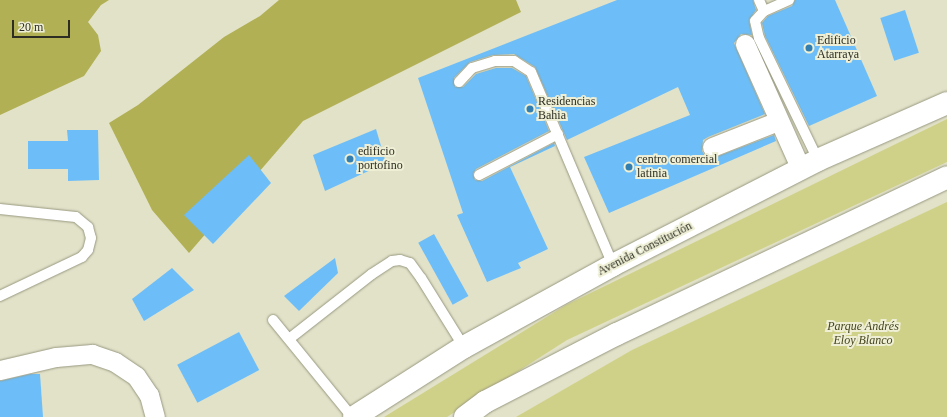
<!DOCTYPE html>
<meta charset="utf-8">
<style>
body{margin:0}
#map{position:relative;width:947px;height:417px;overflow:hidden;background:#e1e2c8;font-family:Georgia,serif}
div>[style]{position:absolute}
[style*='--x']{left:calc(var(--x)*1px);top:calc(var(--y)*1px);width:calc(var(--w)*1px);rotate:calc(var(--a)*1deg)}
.green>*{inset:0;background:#d0d189}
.forest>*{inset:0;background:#b1b055}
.building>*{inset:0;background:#6dbef8;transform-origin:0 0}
.roads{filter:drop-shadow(0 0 1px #999981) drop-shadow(0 0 1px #999981)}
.lane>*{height:10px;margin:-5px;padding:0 5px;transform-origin:5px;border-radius:5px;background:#fff}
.street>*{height:19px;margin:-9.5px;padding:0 9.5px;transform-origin:9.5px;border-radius:9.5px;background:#fff}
.secondary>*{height:22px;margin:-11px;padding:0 11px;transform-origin:11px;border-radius:11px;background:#fff}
.dots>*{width:11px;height:11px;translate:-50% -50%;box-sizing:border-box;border:2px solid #eeefd5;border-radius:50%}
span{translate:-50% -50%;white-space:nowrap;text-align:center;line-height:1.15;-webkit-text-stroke:4px #eeefd5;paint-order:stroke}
.poi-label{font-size:12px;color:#2d2d23}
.left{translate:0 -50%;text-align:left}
.street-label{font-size:12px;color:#2d2d23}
.park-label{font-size:12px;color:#45441e;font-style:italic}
.scale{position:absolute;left:12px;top:20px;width:58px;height:18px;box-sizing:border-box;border:2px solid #2d2d23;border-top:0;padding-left:5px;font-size:12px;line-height:14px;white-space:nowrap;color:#2d2d23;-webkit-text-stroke:3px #eeefd5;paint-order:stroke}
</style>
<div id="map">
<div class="green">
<i style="clip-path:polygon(947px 119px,947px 162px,567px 340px,447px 417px,384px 417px,566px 305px)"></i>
<i style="clip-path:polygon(947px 202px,947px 417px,516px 417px,632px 350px)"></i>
</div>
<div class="forest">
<i style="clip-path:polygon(0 0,109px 0,101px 5px,88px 22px,98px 35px,101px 51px,84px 76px,0 115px)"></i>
<i style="clip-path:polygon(279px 0,516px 0,521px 12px,303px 121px,189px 253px,152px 210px,109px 123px,138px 105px,224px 37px,260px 16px)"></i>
</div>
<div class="building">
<i style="clip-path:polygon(617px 0,753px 0,756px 10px,749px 20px,752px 35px,741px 34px,734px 43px,765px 114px,708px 137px,703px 140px,702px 151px,705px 156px,716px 157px,774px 135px,776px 141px,609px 213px,584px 157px,690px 115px,678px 87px,567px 140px,535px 67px,514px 54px,493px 55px,470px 62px,454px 78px,455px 87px,463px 87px,476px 74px,496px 68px,512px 68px,526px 76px,549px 131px,476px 169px,473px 174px,475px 180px,482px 181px,554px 143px,555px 146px,510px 167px,548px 249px,518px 263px,521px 268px,487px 282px,457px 215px,463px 213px,418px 78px)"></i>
<i style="clip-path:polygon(795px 0,835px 0,877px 96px,809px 126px,765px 36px,762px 23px,768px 16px,792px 6px)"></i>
<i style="left:905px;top:10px;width:45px;height:26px;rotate:72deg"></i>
<i style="clip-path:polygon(376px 129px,386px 163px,325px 191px,313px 155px)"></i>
<i style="clip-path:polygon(67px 130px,98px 130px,99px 180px,68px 181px,68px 169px,28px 169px,28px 141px,68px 141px)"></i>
<i style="clip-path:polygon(249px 155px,271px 183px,213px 244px,184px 215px)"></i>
<i style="left:434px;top:234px;width:71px;height:18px;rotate:61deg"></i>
<i style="clip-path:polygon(335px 258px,338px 273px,299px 311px,284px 296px)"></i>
<i style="clip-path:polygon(172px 268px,194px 290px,144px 321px,132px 299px)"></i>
<i style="left:239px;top:332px;width:43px;height:70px;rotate:62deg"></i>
<i style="clip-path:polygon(30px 374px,40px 374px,43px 417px,0 417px,0 381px)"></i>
</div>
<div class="roads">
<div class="lane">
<i style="--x:759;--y:0;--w:12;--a:66"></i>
<i style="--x:789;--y:0;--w:27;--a:156"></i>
<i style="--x:764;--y:11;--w:13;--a:132"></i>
<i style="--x:755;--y:21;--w:17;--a:77"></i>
<i style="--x:759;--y:38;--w:136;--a:64.2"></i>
<i style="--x:459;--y:82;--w:19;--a:-47"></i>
<i style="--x:472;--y:68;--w:24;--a:-17"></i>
<i style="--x:495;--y:61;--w:19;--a:0"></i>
<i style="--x:514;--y:61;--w:20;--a:33"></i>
<i style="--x:531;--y:72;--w:210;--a:67"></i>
<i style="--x:479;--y:175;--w:89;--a:-27.4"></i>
<i style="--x:0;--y:209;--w:76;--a:6"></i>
<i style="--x:76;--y:217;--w:16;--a:40"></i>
<i style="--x:88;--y:227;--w:11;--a:75"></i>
<i style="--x:91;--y:238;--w:12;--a:104"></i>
<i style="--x:88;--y:250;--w:9;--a:131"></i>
<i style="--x:82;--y:257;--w:91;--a:154.6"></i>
<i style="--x:273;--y:320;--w:125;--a:50.8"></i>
<i style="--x:289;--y:339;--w:105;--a:-38.1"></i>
<i style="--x:372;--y:274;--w:24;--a:-33"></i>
<i style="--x:392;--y:261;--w:8;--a:-7"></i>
<i style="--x:400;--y:260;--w:10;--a:17"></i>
<i style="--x:410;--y:263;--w:19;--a:54"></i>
<i style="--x:421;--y:278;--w:81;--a:58.1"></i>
</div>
<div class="street">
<i style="--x:745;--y:44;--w:137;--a:65.9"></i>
<i style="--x:712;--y:147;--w:71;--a:-21.5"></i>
<i style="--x:0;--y:370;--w:57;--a:-13.1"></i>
<i style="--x:56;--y:357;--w:36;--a:-5"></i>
<i style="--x:92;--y:354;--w:24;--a:19"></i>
<i style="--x:115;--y:362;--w:25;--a:34"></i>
<i style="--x:136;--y:376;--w:23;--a:56"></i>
<i style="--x:149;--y:395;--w:23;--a:75"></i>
</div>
<div class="secondary">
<i style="--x:354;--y:417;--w:130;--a:-32.5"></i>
<i style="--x:464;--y:347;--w:170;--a:-28.8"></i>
<i style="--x:613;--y:265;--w:230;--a:-27.1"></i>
<i style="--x:818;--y:160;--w:141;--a:-23.8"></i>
<i style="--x:465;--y:417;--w:25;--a:-37"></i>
<i style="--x:485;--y:402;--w:148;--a:-27.3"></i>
<i style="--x:617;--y:334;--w:365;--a:-25.4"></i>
</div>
</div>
<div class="dots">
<i style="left:809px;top:48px;background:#327eb1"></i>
<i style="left:530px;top:109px;background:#327eb1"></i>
<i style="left:350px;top:159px;background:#327eb1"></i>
<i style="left:629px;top:167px;background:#327eb1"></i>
</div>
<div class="poi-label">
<span class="left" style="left:817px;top:48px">Edificio<br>Atarraya</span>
<span class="left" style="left:538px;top:109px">Residencias<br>Bahia</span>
<span class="left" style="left:358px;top:159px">edificio<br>portofino</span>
<span class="left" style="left:637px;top:167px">centro comercial<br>latinia</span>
</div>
<div class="street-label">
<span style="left:645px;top:249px;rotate:-27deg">Avenida Constitución</span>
</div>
<div class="park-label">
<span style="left:863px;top:334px">Parque Andrés<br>Eloy Blanco</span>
</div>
<div class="scale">20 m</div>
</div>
